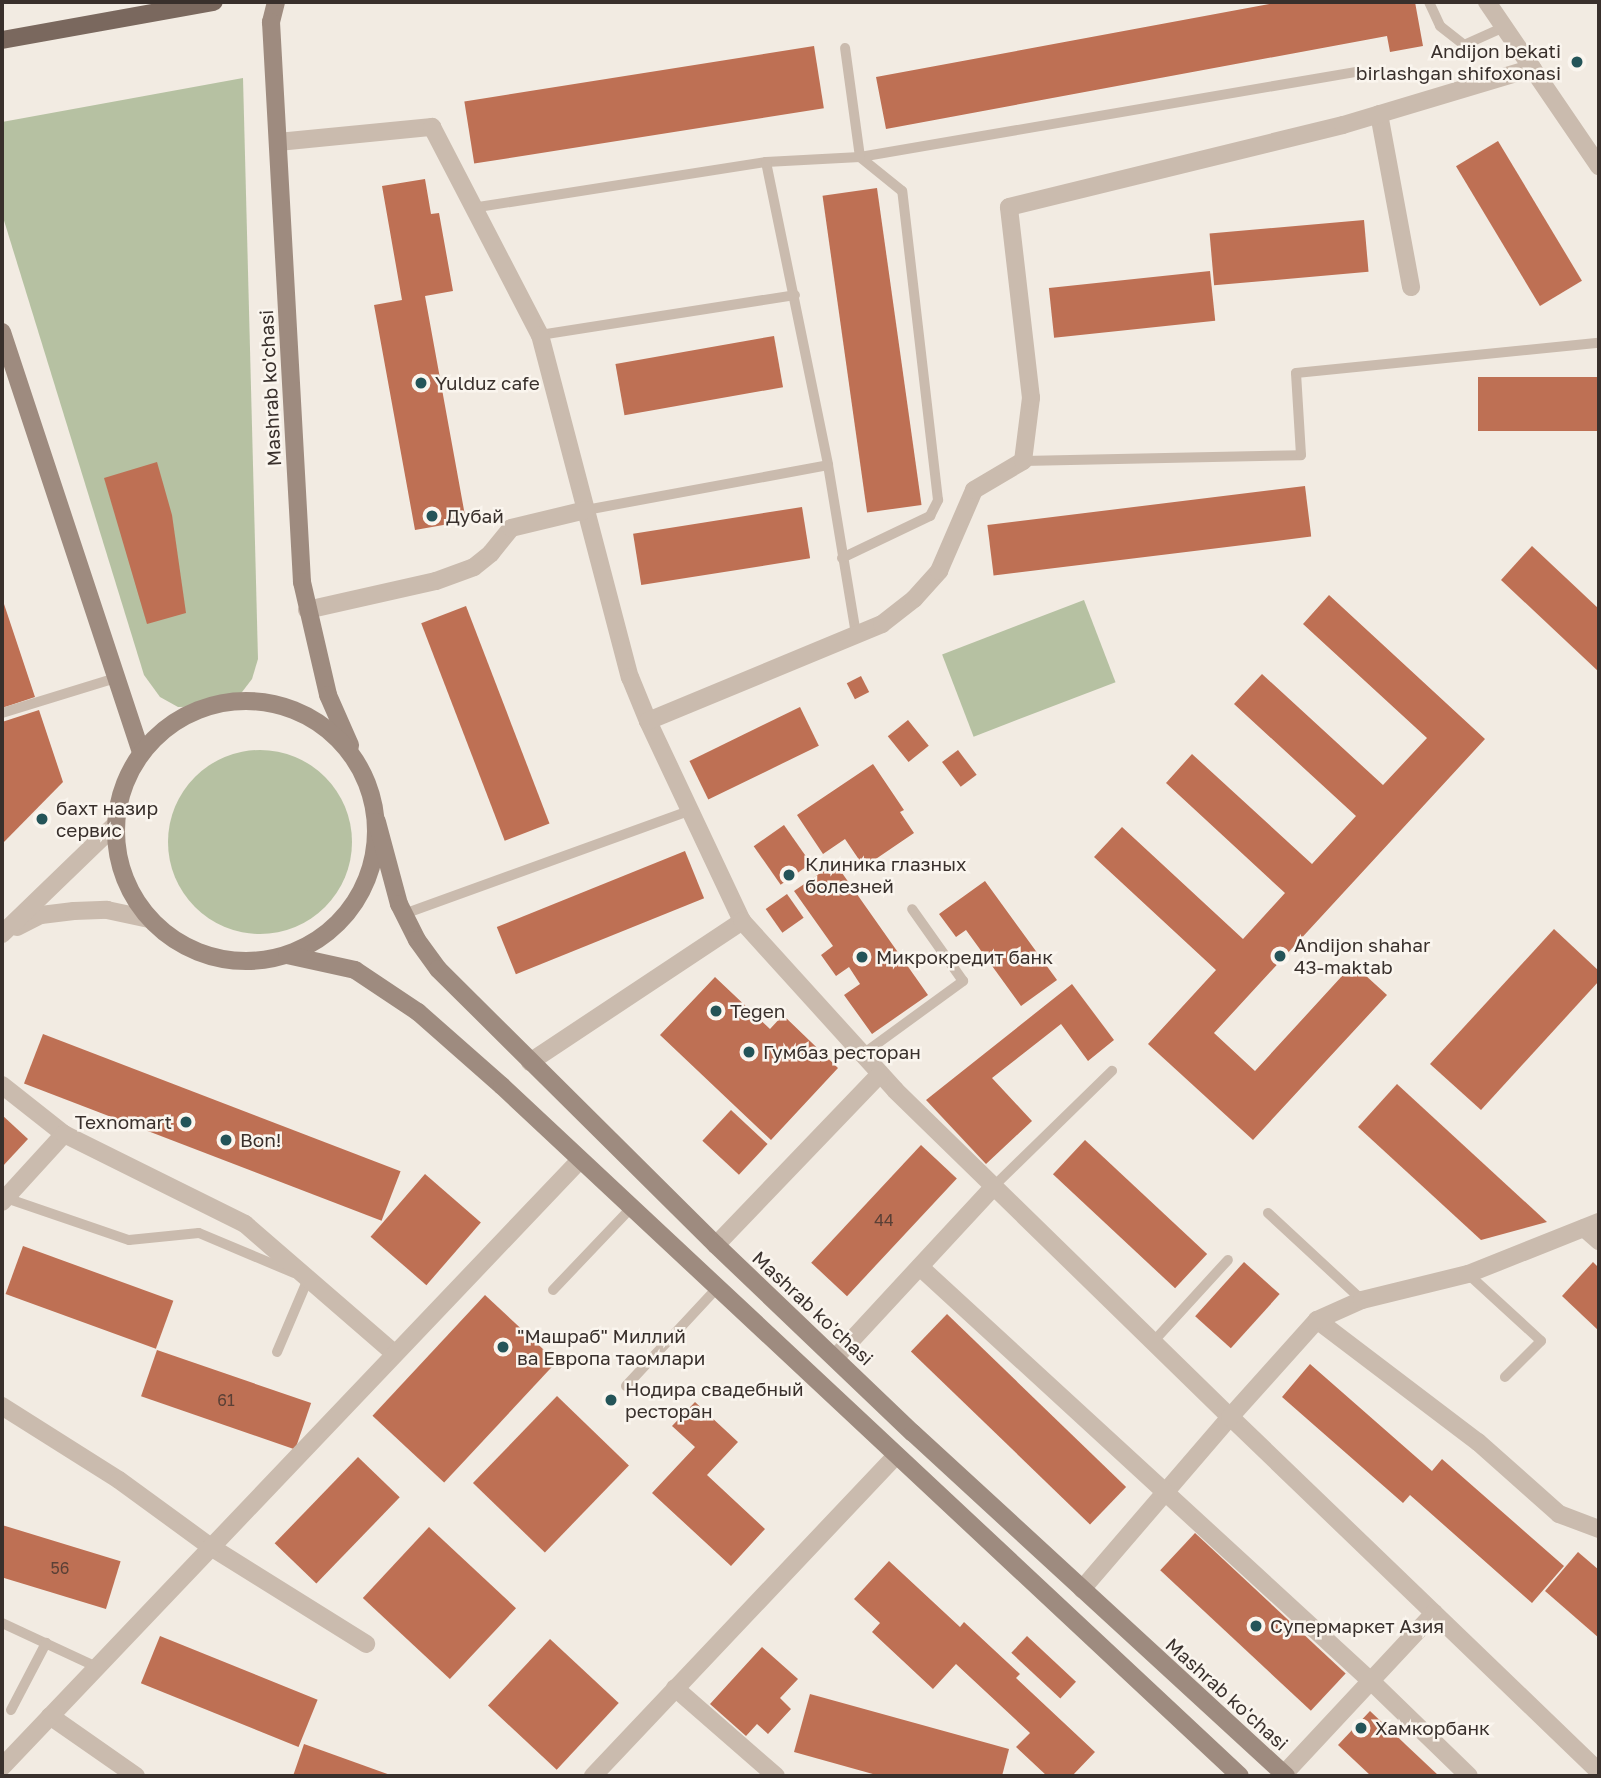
<!DOCTYPE html>
<meta charset="utf-8">
<style>
body{margin:0}
#map{position:relative;width:1601px;height:1778px;overflow:hidden;background:#f2ebe2;font-family:"Golos Text",sans-serif}
div>[style]{position:absolute}
[style*='--x']{left:calc(var(--x)*1px);top:calc(var(--y)*1px);width:calc(var(--w)*1px);rotate:calc(var(--a)*1deg)}
.green>*{inset:0;background:#b6c1a2;transform-origin:0 0}
.round{border-radius:50%}
.building>*{inset:0;background:#be7054;transform-origin:0 0}
.service>*{height:10px;margin:-5px;padding:0 5px;transform-origin:5px;border-radius:5px;background:#cabbae}
.minor>*{height:18px;margin:-9px;padding:0 9px;transform-origin:9px;border-radius:9px;background:#cabbae}
.tertiary>*{height:18px;margin:-9px;padding:0 9px;transform-origin:9px;border-radius:9px;background:#cabbae}
.secondary>*{height:18px;margin:-9px;padding:0 9px;transform-origin:9px;border-radius:9px;background:#9e8b7f}
.secondary>.ring{margin:-9px;padding:0;box-sizing:content-box;background:none;border:18px solid #9e8b7f;border-radius:50%}
.primary>*{height:18px;margin:-9px;padding:0 9px;transform-origin:9px;border-radius:9px;background:#7a685e}
.dots>*{width:19px;height:19px;translate:-50% -50%;box-sizing:border-box;border:4px solid #faf5ee;border-radius:50%}
span{translate:-50% -50%;white-space:nowrap;text-align:center;line-height:1.15;-webkit-text-stroke:5px #faf5ee;paint-order:stroke}
.number-label{font-size:16px;color:#5a4036}
.number-label span{-webkit-text-stroke-width:0}
.poi-label{font-size:19px;color:#39302c}
.right{translate:-100% -50%;text-align:right}
.left{translate:0 -50%;text-align:left}
.street-label{font-size:19px;color:#39302c}
.frame{position:absolute;inset:0;border:4px solid #39302c;pointer-events:none}
</style>
<div id="map">
<div class="green">
<i style="clip-path:polygon(243px 78px,258px 659px,252px 679px,239px 696px,220px 706px,178px 707px,160px 697px,144px 675px,2px 214px,2px 122px)"></i>
<i style="left:1084px;top:600px;width:88px;height:152px;rotate:69deg"></i>
<i class="round" style="left:168px;top:750px;width:184px;height:184px"></i>
</div>
<div class="building">
<i style="clip-path:polygon(1280px 2px,1415px 2px,1423px 46px,1390px 52px,1387px 36px,886px 129px,876px 77px)"></i>
<i style="left:814px;top:46px;width:63px;height:354px;rotate:81deg"></i>
<i style="left:1498px;top:141px;width:163px;height:49px;rotate:59deg"></i>
<i style="clip-path:polygon(425px 179px,431px 214px,439px 213px,453px 291px,425px 296px,466px 521px,415px 530px,374px 305px,402px 300px,382px 186px)"></i>
<i style="left:877px;top:188px;width:320px;height:55px;rotate:82deg"></i>
<i style="left:1364px;top:220px;width:52px;height:155px;rotate:85deg"></i>
<i style="left:1210px;top:271px;width:50px;height:162px;rotate:84deg"></i>
<i style="left:774px;top:336px;width:52px;height:161px;rotate:80deg"></i>
<i style="left:1599px;top:377px;width:54px;height:121px;rotate:90deg"></i>
<i style="clip-path:polygon(157px 462px,172px 515px,186px 613px,147px 624px,104px 478px)"></i>
<i style="left:1305px;top:486px;width:51px;height:320px;rotate:83deg"></i>
<i style="left:802px;top:507px;width:52px;height:171px;rotate:81deg"></i>
<i style="clip-path:polygon(1532px 546px,1599px 609px,1599px 672px,1501px 580px)"></i>
<i style="clip-path:polygon(1329px 595px,1485px 739px,1214px 1033px,1255px 1071px,1353px 964px,1387px 995px,1253px 1140px,1148px 1044px,1216px 970px,1094px 857px,1122px 827px,1243px 939px,1285px 893px,1166px 783px,1192px 754px,1312px 864px,1356px 816px,1234px 704px,1262px 674px,1383px 785px,1427px 738px,1303px 624px)"></i>
<i style="clip-path:polygon(2px 598px,35px 697px,2px 708px)"></i>
<i style="left:466px;top:606px;width:233px;height:48px;rotate:69deg"></i>
<i style="left:861px;top:676px;width:18px;height:16px;rotate:63deg"></i>
<i style="left:800px;top:707px;width:43px;height:123px;rotate:64deg"></i>
<i style="clip-path:polygon(39px 710px,63px 782px,2px 844px,2px 722px)"></i>
<i style="left:908px;top:720px;width:33px;height:26px;rotate:51deg"></i>
<i style="left:958px;top:750px;width:31px;height:20px;rotate:53deg"></i>
<i style="clip-path:polygon(873px 764px,904px 810px,900px 812px,914px 833px,864px 867px,845px 839px,823px 854px,797px 815px)"></i>
<i style="left:784px;top:825px;width:47px;height:37px;rotate:55deg"></i>
<i style="left:685px;top:851px;width:51px;height:203px;rotate:68deg"></i>
<i style="clip-path:polygon(835px 863px,928px 995px,872px 1034px,844px 995px,860px 984px,849px 967px,836px 976px,821px 955px,833px 946px,794px 891px)"></i>
<i style="clip-path:polygon(985px 881px,1057px 980px,1021px 1006px,966px 930px,956px 937px,939px 914px)"></i>
<i style="left:787px;top:894px;width:29px;height:26px;rotate:55deg"></i>
<i style="clip-path:polygon(1554px 929px,1599px 971px,1599px 981px,1481px 1110px,1430px 1064px)"></i>
<i style="clip-path:polygon(715px 977px,770px 1029px,783px 1015px,838px 1068px,771px 1140px,660px 1035px)"></i>
<i style="clip-path:polygon(1072px 984px,1114px 1040px,1088px 1061px,1061px 1024px,992px 1078px,1032px 1121px,986px 1164px,926px 1100px)"></i>
<i style="left:43px;top:1034px;width:383px;height:53px;rotate:21deg"></i>
<i style="clip-path:polygon(1397px 1084px,1547px 1222px,1481px 1240px,1358px 1127px)"></i>
<i style="left:731px;top:1110px;width:50px;height:42px;rotate:43deg"></i>
<i style="clip-path:polygon(2px 1115px,28px 1139px,2px 1167px)"></i>
<i style="left:1085px;top:1140px;width:167px;height:47px;rotate:43deg"></i>
<i style="left:921px;top:1145px;width:49px;height:161px;rotate:43deg"></i>
<i style="left:425px;top:1174px;width:74px;height:83px;rotate:41deg"></i>
<i style="left:23px;top:1246px;width:160px;height:51px;rotate:20deg"></i>
<i style="left:1244px;top:1262px;width:48px;height:73px;rotate:42deg"></i>
<i style="clip-path:polygon(1593px 1262px,1599px 1268px,1599px 1331px,1562px 1296px)"></i>
<i style="left:485px;top:1295px;width:98px;height:165px;rotate:43deg"></i>
<i style="left:947px;top:1314px;width:249px;height:52px;rotate:44deg"></i>
<i style="left:157px;top:1350px;width:163px;height:49px;rotate:19deg"></i>
<i style="clip-path:polygon(1310px 1364px,1432px 1471px,1442px 1459px,1564px 1566px,1532px 1603px,1410px 1495px,1403px 1503px,1282px 1397px)"></i>
<i style="left:557px;top:1396px;width:100px;height:121px;rotate:44deg"></i>
<i style="clip-path:polygon(695px 1402px,738px 1442px,707px 1475px,765px 1529px,731px 1566px,652px 1493px,695px 1447px,672px 1426px)"></i>
<i style="left:358px;top:1457px;width:58px;height:120px;rotate:44deg"></i>
<i style="left:2px;top:1525px;width:124px;height:50px;rotate:17deg"></i>
<i style="left:429px;top:1527px;width:119px;height:97px;rotate:43deg"></i>
<i style="left:1195px;top:1533px;width:206px;height:51px;rotate:43deg"></i>
<i style="clip-path:polygon(1578px 1552px,1599px 1570px,1599px 1638px,1545px 1591px)"></i>
<i style="clip-path:polygon(889px 1561px,960px 1627px,964px 1622px,1020px 1674px,1016px 1678px,1095px 1752px,1072px 1776px,1047px 1776px,1016px 1747px,1030px 1733px,956px 1664px,933px 1689px,872px 1632px,880px 1623px,854px 1599px)"></i>
<i style="left:160px;top:1636px;width:170px;height:51px;rotate:22deg"></i>
<i style="left:1027px;top:1636px;width:67px;height:23px;rotate:43deg"></i>
<i style="left:550px;top:1639px;width:94px;height:91px;rotate:43deg"></i>
<i style="clip-path:polygon(762px 1647px,798px 1679px,780px 1698px,791px 1709px,768px 1734px,757px 1724px,746px 1736px,710px 1704px)"></i>
<i style="clip-path:polygon(810px 1694px,1009px 1749px,1002px 1776px,880px 1776px,794px 1752px)"></i>
<i style="clip-path:polygon(1370px 1711px,1439px 1776px,1371px 1776px,1338px 1745px)"></i>
<i style="clip-path:polygon(304px 1744px,393px 1776px,293px 1776px)"></i>
</div>
<div class="service">
<i style="--x:1429;--y:2;--w:26;--a:65"></i>
<i style="--x:1440;--y:26;--w:31;--a:38"></i>
<i style="--x:1464;--y:45;--w:44;--a:-24.2"></i>
<i style="--x:766;--y:162;--w:94;--a:-3"></i>
<i style="--x:860;--y:157;--w:502;--a:-9.74"></i>
<i style="--x:472;--y:208;--w:298;--a:-8.9"></i>
<i style="--x:766;--y:162;--w:309;--a:78.4"></i>
<i style="--x:828;--y:465;--w:172;--a:80.6"></i>
<i style="--x:540;--y:335;--w:258;--a:-8.9"></i>
<i style="--x:1023;--y:461;--w:278;--a:-1.2"></i>
<i style="--x:1301;--y:455;--w:82;--a:-93.5"></i>
<i style="--x:1296;--y:373;--w:304;--a:-5.7"></i>
<i style="--x:586;--y:510;--w:246;--a:-10.5"></i>
<i style="--x:842;--y:558;--w:98;--a:-25.5"></i>
<i style="--x:930;--y:516;--w:18;--a:-63"></i>
<i style="--x:938;--y:500;--w:311;--a:-96.6"></i>
<i style="--x:902;--y:191;--w:54;--a:-141"></i>
<i style="--x:860;--y:157;--w:110;--a:-97.8"></i>
<i style="--x:2;--y:713;--w:119;--a:-17.1"></i>
<i style="--x:404;--y:914;--w:306;--a:-19.9"></i>
<i style="--x:863;--y:1054;--w:124;--a:-36.1"></i>
<i style="--x:963;--y:981;--w:88;--a:-125.3"></i>
<i style="--x:994;--y:1186;--w:165;--a:-44.3"></i>
<i style="--x:6;--y:1198;--w:130;--a:18.9"></i>
<i style="--x:129;--y:1240;--w:70;--a:-5.7"></i>
<i style="--x:199;--y:1233;--w:103;--a:22.8"></i>
<i style="--x:1268;--y:1213;--w:128;--a:42.8"></i>
<i style="--x:1468;--y:1274;--w:99;--a:42.5"></i>
<i style="--x:1541;--y:1341;--w:51;--a:135"></i>
<i style="--x:553;--y:1290;--w:113;--a:-46.4"></i>
<i style="--x:1153;--y:1342;--w:111;--a:-47.6"></i>
<i style="--x:277;--y:1352;--w:79;--a:-67"></i>
<i style="--x:626;--y:1386;--w:134;--a:-47.1"></i>
<i style="--x:2;--y:1623;--w:105;--a:24.9"></i>
<i style="--x:11;--y:1710;--w:76;--a:-62.4"></i>
</div>
<div class="minor">
<i style="--x:1379;--y:114;--w:176;--a:79.5"></i>
<i style="--x:278;--y:142;--w:155;--a:-5.6"></i>
<i style="--x:432;--y:127;--w:234;--a:62.6"></i>
<i style="--x:540;--y:335;--w:354;--a:75.3"></i>
<i style="--x:630;--y:677;--w:48;--a:67.8"></i>
<i style="--x:307;--y:610;--w:132;--a:-12.7"></i>
<i style="--x:436;--y:581;--w:40;--a:-20.2"></i>
<i style="--x:474;--y:567;--w:22;--a:-39"></i>
<i style="--x:491;--y:553;--w:32;--a:-51"></i>
<i style="--x:511;--y:528;--w:77;--a:-13.5"></i>
<i style="--x:742;--y:921;--w:221;--a:-115.2"></i>
<i style="--x:648;--y:721;--w:253;--a:-22.5"></i>
<i style="--x:882;--y:624;--w:41;--a:-38"></i>
<i style="--x:914;--y:599;--w:38;--a:-48"></i>
<i style="--x:939;--y:571;--w:88;--a:-66.6"></i>
<i style="--x:974;--y:490;--w:57;--a:-30.6"></i>
<i style="--x:1023;--y:461;--w:64;--a:-82.8"></i>
<i style="--x:1031;--y:398;--w:192;--a:-96.6"></i>
<i style="--x:1009;--y:207;--w:344;--a:-13.8"></i>
<i style="--x:1343;--y:125;--w:198;--a:-16.7"></i>
<i style="--x:530;--y:1062;--w:255;--a:-33.6"></i>
<i style="--x:742;--y:921;--w:228;--a:47.8"></i>
<i style="--x:895;--y:1090;--w:468;--a:44.3"></i>
<i style="--x:1230;--y:1417;--w:227;--a:130.7"></i>
<i style="--x:2;--y:1085;--w:79;--a:38.3"></i>
<i style="--x:64;--y:1134;--w:92;--a:132.4"></i>
<i style="--x:64;--y:1134;--w:202;--a:26.4"></i>
<i style="--x:245;--y:1224;--w:198;--a:40.9"></i>
<i style="--x:1584;--y:1228;--w:20;--a:41"></i>
<i style="--x:716;--y:1245;--w:237;--a:-46.2"></i>
<i style="--x:920;--y:1267;--w:614;--a:42.56"></i>
<i style="--x:1372;--y:1682;--w:135;--a:44.1"></i>
<i style="--x:1317;--y:1320;--w:202;--a:37.2"></i>
<i style="--x:1478;--y:1442;--w:108;--a:41.6"></i>
<i style="--x:1559;--y:1514;--w:43;--a:20.6"></i>
<i style="--x:835;--y:1358;--w:234;--a:-47.2"></i>
<i style="--x:2;--y:1406;--w:138;--a:32.3"></i>
<i style="--x:119;--y:1480;--w:114;--a:36.1"></i>
<i style="--x:211;--y:1547;--w:183;--a:32"></i>
<i style="--x:1434;--y:1613;--w:283;--a:-136.1"></i>
<i style="--x:1230;--y:1417;--w:130;--a:-48.1"></i>
<i style="--x:1317;--y:1320;--w:49;--a:-24"></i>
<i style="--x:1362;--y:1300;--w:109;--a:-13.8"></i>
<i style="--x:1468;--y:1274;--w:141;--a:-21.7"></i>
<i style="--x:675;--y:1688;--w:134;--a:41.1"></i>
<i style="--x:50;--y:1716;--w:105;--a:34.9"></i>
<i style="--x:2;--y:1767;--w:838;--a:-46.4"></i>
<i style="--x:1284;--y:1774;--w:220;--a:-47"></i>
<i style="--x:1434;--y:1613;--w:229;--a:43.9"></i>
<i style="--x:593;--y:1776;--w:441;--a:-46.6"></i>
</div>
<div class="tertiary">
<i style="--x:1487;--y:2;--w:199;--a:55.7"></i>
<i style="--x:17;--y:927;--w:27;--a:-27"></i>
<i style="--x:41;--y:915;--w:33;--a:-7"></i>
<i style="--x:74;--y:911;--w:33;--a:-2"></i>
<i style="--x:107;--y:910;--w:43;--a:12.1"></i>
<i style="--x:2;--y:934;--w:157;--a:-44"></i>
</div>
<div class="secondary">
<i style="--x:276;--y:2;--w:21;--a:104"></i>
<i style="--x:271;--y:22;--w:561;--a:86.83"></i>
<i style="--x:302;--y:582;--w:116;--a:77"></i>
<i style="--x:328;--y:695;--w:55;--a:66.3"></i>
<i style="--x:2;--y:332;--w:442;--a:71.7"></i>
<i class="ring" style="left:116px;top:701px;width:242px;height:242px"></i>
<i style="--x:377;--y:822;--w:85;--a:75"></i>
<i style="--x:399;--y:904;--w:40;--a:63.4"></i>
<i style="--x:417;--y:940;--w:36;--a:54"></i>
<i style="--x:438;--y:969;--w:392;--a:44.8"></i>
<i style="--x:716;--y:1245;--w:272;--a:43.7"></i>
<i style="--x:913;--y:1433;--w:507;--a:42.6"></i>
<i style="--x:287;--y:955;--w:70;--a:12.4"></i>
<i style="--x:355;--y:970;--w:76;--a:33.7"></i>
<i style="--x:418;--y:1012;--w:112;--a:41.4"></i>
<i style="--x:502;--y:1086;--w:1010;--a:43.07"></i>
</div>
<div class="primary">
<i style="--x:2;--y:40;--w:215;--a:-10.2"></i>
</div>
<div class="dots">
<i style="left:1577px;top:62px;background:#245458"></i>
<i style="left:421px;top:383px;background:#245458"></i>
<i style="left:432px;top:516px;background:#245458"></i>
<i style="left:42px;top:819px;background:#245458"></i>
<i style="left:789px;top:875px;background:#245458"></i>
<i style="left:1280px;top:956px;background:#245458"></i>
<i style="left:862px;top:957px;background:#245458"></i>
<i style="left:716px;top:1011px;background:#245458"></i>
<i style="left:749px;top:1052px;background:#245458"></i>
<i style="left:186px;top:1122px;background:#245458"></i>
<i style="left:226px;top:1140px;background:#245458"></i>
<i style="left:503px;top:1347px;background:#245458"></i>
<i style="left:611px;top:1400px;background:#245458"></i>
<i style="left:1256px;top:1626px;background:#245458"></i>
<i style="left:1361px;top:1728px;background:#245458"></i>
</div>
<div class="number-label">
<span style="left:884px;top:1220px">44</span>
<span style="left:226px;top:1400px">61</span>
<span style="left:60px;top:1568px">56</span>
</div>
<div class="poi-label">
<span class="right" style="left:1561px;top:62px">Аndijon bekati<br>birlashgan shifoxonasi</span>
<span class="left" style="left:435px;top:383px">Yulduz cafe</span>
<span class="left" style="left:446px;top:516px">Дубай</span>
<span class="left" style="left:56px;top:819px">бахт назир<br>сервис</span>
<span class="left" style="left:805px;top:875px">Клиника глазных<br>болезней</span>
<span class="left" style="left:1294px;top:956px">Andijon shahar<br>43-maktab</span>
<span class="left" style="left:876px;top:957px">Микрокредит банк</span>
<span class="left" style="left:730px;top:1011px">Tegen</span>
<span class="left" style="left:763px;top:1052px">Гумбаз ресторан</span>
<span class="right" style="left:172px;top:1122px">Texnomart</span>
<span class="left" style="left:240px;top:1140px">Bon!</span>
<span class="left" style="left:517px;top:1347px">"Машраб" Миллий<br>ва Европа таомлари</span>
<span class="left" style="left:625px;top:1400px">Нодира свадебный<br>ресторан</span>
<span class="left" style="left:1270px;top:1626px">Супермаркет Азия</span>
<span class="left" style="left:1375px;top:1728px">Хамкорбанк</span>
</div>
<div class="street-label">
<span style="left:270px;top:388px;rotate:-93deg">Mashrab ko'chasi</span>
<span style="left:813px;top:1308px;rotate:43deg">Mashrab ko'chasi</span>
<span style="left:1227px;top:1694px;rotate:42deg">Mashrab ko'chasi</span>
</div>
<div class="frame"></div>
</div>
